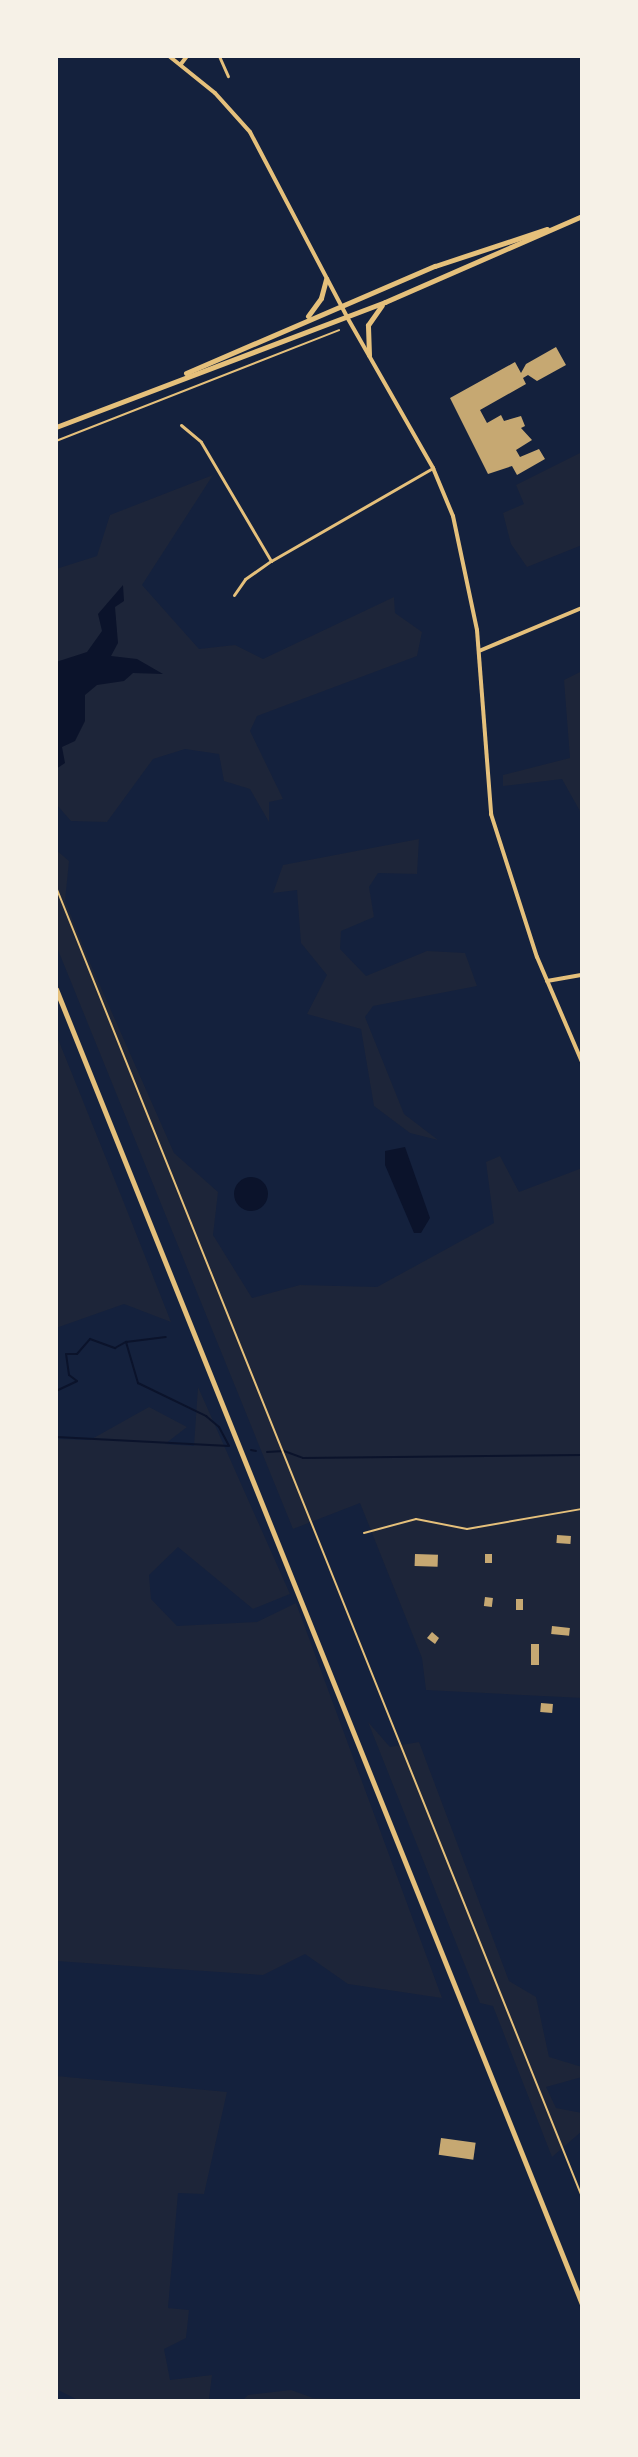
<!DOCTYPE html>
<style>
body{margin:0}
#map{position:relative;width:638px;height:2457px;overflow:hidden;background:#14213d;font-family:"IBM Plex Sans",sans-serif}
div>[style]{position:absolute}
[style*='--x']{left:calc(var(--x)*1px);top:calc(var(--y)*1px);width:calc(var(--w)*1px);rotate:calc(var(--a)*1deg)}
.green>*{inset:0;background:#1d2539}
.water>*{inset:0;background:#0b132b}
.round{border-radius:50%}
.stream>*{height:2px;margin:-1px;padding:0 1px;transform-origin:1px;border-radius:1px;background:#0b132b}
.building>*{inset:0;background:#c6a872;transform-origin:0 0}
.path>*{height:2px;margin:-1px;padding:0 1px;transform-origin:1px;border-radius:1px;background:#e5c07b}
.minor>*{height:3px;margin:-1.5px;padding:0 1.5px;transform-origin:1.5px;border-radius:1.5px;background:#e5c07b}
.tertiary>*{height:4px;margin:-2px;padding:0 2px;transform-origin:2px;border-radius:2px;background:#e5c07b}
.secondary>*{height:4px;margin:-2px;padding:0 2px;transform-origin:2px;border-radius:2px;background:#e5c07b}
.primary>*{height:5px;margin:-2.5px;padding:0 2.5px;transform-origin:2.5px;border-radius:2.5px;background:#e5c07b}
.trunk>*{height:5px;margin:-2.5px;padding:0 2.5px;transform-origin:2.5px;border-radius:2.5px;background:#e5c07b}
span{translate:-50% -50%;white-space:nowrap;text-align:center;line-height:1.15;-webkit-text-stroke:6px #f6f1e7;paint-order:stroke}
.frame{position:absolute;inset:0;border:58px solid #f6f1e7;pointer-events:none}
</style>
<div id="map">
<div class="green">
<i style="clip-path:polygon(582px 452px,582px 545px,527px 567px,511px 544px,503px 513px,524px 504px,516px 485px)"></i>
<i style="clip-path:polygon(213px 475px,142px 585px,199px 649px,235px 645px,263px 659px,394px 597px,395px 613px,422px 632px,417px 656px,257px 716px,250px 731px,283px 799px,269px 802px,269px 822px,250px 789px,224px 781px,219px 754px,185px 749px,153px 759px,107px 822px,71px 821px,56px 804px,56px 569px,97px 556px,110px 515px)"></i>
<i style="clip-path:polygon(582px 671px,582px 812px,581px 813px,562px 779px,503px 786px,503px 775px,570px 758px,564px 680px)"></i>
<i style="clip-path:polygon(419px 839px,417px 874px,378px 873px,369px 887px,374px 917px,341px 931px,340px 949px,366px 976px,427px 951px,465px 953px,477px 986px,373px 1006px,365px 1017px,404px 1114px,438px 1140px,410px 1133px,374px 1106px,361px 1029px,307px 1014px,327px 975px,301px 943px,297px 890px,273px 893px,283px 865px)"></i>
<i style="clip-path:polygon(56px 850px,69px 861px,65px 901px,90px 963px,174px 1153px,218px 1192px,213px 1235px,252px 1298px,300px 1285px,377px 1287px,494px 1223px,486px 1162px,500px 1156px,519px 1192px,582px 1168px,582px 1698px,426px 1690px,422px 1658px,360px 1503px,293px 1529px,56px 945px)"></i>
<i style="clip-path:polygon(56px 1034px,124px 1203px,171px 1322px,124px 1304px,56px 1328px)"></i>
<i style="clip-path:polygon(198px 1387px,290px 1594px,253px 1609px,178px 1547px,149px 1575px,151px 1599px,177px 1626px,257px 1622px,296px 1603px,442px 1998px,348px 1984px,305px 1954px,263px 1975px,56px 1961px,56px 1439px,90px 1440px,149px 1407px,187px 1427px,165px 1444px,194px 1446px)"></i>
<i style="clip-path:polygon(368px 1722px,390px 1747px,419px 1742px,509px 1981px,536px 1997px,549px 2057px,582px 2067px,582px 2077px,546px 2087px,556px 2108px,582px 2113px,582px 2131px,552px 2157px,493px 2006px,480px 2003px)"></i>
<i style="clip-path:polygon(56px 2076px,227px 2092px,204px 2194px,178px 2193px,168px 2308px,189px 2310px,186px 2338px,164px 2349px,170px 2380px,212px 2375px,209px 2399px,78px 2400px,56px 2389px)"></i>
<i style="clip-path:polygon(291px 2390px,313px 2398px,400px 2401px,242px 2401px,248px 2395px)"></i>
</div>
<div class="water">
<i style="clip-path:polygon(123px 585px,124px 601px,115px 607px,118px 643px,111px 656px,137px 659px,163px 674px,133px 673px,124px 681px,97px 685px,85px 695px,85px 721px,75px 741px,62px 747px,65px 763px,56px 769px,56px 662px,87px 652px,102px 631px,98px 614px)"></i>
<i style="clip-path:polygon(405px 1147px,430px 1218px,421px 1233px,414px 1233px,385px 1165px,385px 1151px)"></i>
<i class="round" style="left:234px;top:1177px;width:34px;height:34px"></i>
</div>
<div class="stream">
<i style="--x:126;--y:1342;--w:40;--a:-7.1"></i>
<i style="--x:56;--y:1391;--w:23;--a:-25"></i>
<i style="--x:77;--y:1381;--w:10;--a:-143"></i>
<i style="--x:69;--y:1375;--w:21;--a:-98"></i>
<i style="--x:66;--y:1354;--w:11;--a:0"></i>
<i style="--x:77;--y:1354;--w:20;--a:-49"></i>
<i style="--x:90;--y:1339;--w:27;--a:20"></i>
<i style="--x:115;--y:1348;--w:13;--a:-29"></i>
<i style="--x:126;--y:1342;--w:43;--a:73.7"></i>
<i style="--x:138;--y:1383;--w:76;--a:25.9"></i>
<i style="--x:206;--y:1416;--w:17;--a:40"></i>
<i style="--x:219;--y:1427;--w:21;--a:62"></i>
<i style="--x:229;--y:1446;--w:173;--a:-177"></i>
<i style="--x:251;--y:1450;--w:5;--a:11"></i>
<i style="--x:267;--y:1452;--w:17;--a:-3"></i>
<i style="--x:284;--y:1451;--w:20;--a:20"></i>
<i style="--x:303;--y:1458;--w:279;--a:-0.6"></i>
</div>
<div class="building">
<i style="clip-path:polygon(556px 347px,566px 365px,537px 381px,528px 375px,523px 378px,526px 384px,480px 410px,487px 423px,501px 415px,504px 421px,521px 416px,525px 426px,521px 428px,532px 440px,516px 450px,520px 457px,539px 449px,545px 459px,517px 475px,512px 466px,488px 474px,450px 398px,515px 362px,521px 373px,526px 364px)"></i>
<i style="left:557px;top:1535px;width:14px;height:8px;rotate:4deg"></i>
<i style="left:415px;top:1554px;width:23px;height:12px;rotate:2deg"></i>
<i style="left:485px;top:1554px;width:7px;height:9px"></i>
<i style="left:485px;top:1597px;width:8px;height:9px;rotate:7deg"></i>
<i style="left:516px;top:1599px;width:7px;height:11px"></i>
<i style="left:552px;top:1626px;width:18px;height:8px;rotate:6deg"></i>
<i style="clip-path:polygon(432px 1632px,439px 1638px,435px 1644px,427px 1638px)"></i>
<i style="left:531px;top:1644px;width:8px;height:21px"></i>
<i style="left:541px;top:1703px;width:12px;height:9px;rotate:5deg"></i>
<i style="left:441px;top:2138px;width:35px;height:17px;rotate:8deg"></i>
</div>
<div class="path">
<i style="--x:56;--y:441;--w:304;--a:-21.4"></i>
<i style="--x:56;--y:887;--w:1412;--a:68.12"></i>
<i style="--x:364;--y:1533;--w:54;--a:-15.1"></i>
<i style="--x:416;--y:1519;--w:52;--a:11.1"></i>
<i style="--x:467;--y:1529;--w:117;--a:-9.9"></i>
</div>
<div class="minor">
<i style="--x:219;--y:56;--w:22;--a:66"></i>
<i style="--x:181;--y:425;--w:26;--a:40"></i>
<i style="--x:201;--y:442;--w:138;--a:59.5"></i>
<i style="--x:234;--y:595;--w:19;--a:-55"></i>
<i style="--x:245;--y:579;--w:32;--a:-35"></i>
<i style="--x:271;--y:561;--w:187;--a:-29.9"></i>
</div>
<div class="tertiary">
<i style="--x:181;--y:64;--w:10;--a:-53"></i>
<i style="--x:347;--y:317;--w:174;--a:60.3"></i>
<i style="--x:433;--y:468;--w:52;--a:67.4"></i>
<i style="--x:453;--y:516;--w:116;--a:78.1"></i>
<i style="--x:477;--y:630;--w:185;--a:85.6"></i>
<i style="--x:491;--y:814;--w:150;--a:72.2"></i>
<i style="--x:537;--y:957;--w:114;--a:66.8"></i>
<i style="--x:479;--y:651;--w:112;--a:-22.7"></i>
<i style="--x:547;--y:981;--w:36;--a:-10"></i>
</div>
<div class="secondary">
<i style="--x:169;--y:56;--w:59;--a:38.8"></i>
<i style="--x:215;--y:93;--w:52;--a:48.1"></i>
<i style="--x:250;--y:132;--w:209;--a:62.3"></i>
</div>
<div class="primary">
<i style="--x:56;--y:989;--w:1416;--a:68.2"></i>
</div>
<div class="trunk">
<i style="--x:308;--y:316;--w:22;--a:-54"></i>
<i style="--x:321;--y:298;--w:20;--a:-75"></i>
<i style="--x:369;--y:355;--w:30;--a:-92"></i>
<i style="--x:368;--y:325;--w:24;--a:-55"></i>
<i style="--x:186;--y:373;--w:271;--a:-23.3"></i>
<i style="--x:435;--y:266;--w:118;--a:-18.3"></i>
<i style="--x:56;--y:427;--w:352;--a:-20.8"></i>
<i style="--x:385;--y:302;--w:215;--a:-23.6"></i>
</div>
<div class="frame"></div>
</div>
